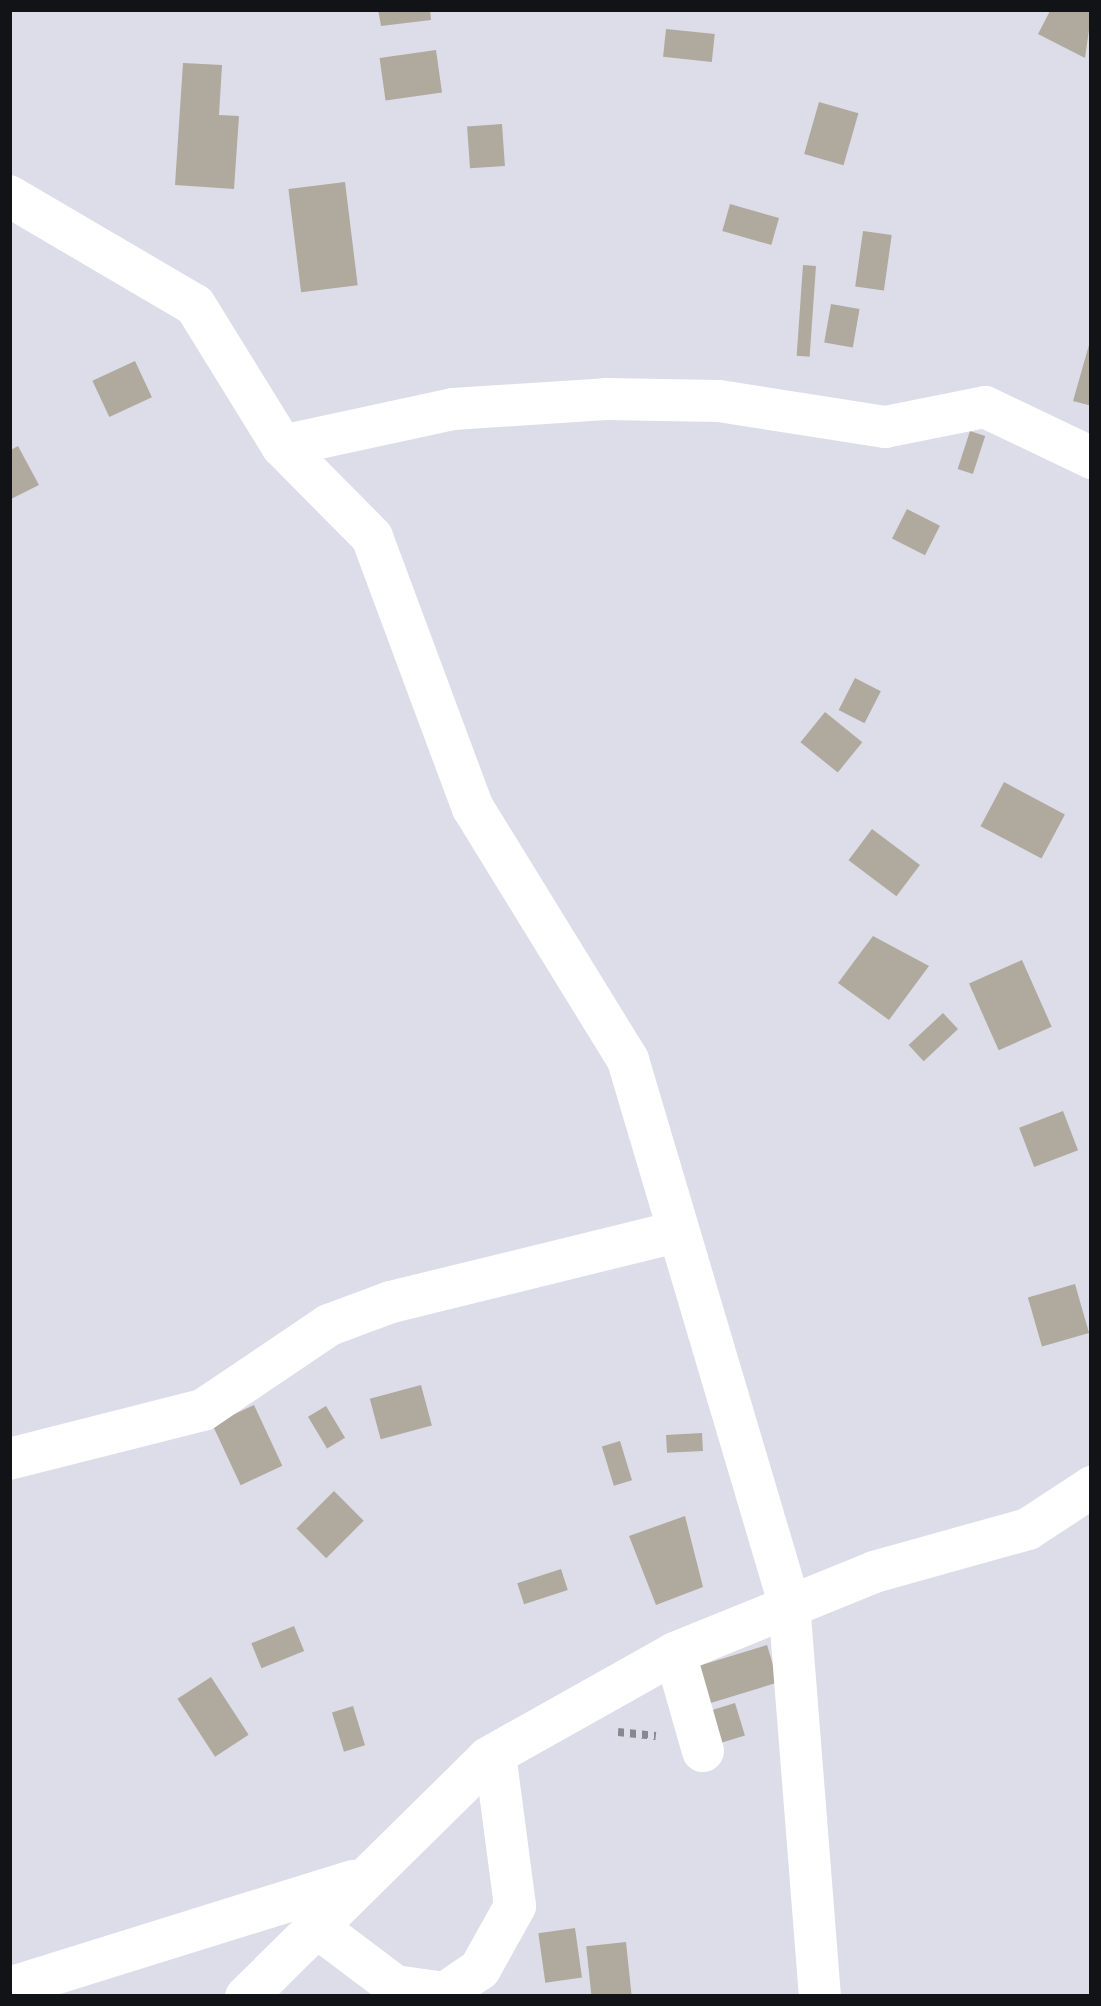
<!DOCTYPE html>
<style>
body{margin:0}
#map{position:relative;width:1101px;height:2006px;overflow:hidden;background:#dcdde9;font-family:"DejaVu Sans",sans-serif}
div>[style]{position:absolute}
[style*='--x']{left:calc(var(--x)*1px);top:calc(var(--y)*1px);width:calc(var(--w)*1px);rotate:calc(var(--a)*1deg)}
.building>*{inset:0;background:#b0a99e;transform-origin:0 0}
.path>*{height:8px;margin-top:-4px;transform-origin:0;background:repeating-linear-gradient(90deg,#878890 0 6px,transparent 0 12px)}
.minor>*{height:42px;margin:-21px;padding:0 21px;transform-origin:21px;border-radius:21px;background:#fff}
span{translate:-50% -50%;white-space:nowrap;text-align:center;line-height:1.15;-webkit-text-stroke:10px #dcdde9;paint-order:stroke}
.frame{position:absolute;inset:0;border:12px solid #121317;pointer-events:none}
</style>
<div id="map">
<div class="building">
<i style="clip-path:polygon(378px 9px,430px 9px,431px 20px,381px 26px)"></i>
<i style="clip-path:polygon(1051px 9px,1092px 9px,1085px 58px,1038px 34px)"></i>
<i style="left:666px;top:29px;width:49px;height:28px;rotate:6deg"></i>
<i style="left:436px;top:50px;width:43px;height:57px;rotate:82deg"></i>
<i style="clip-path:polygon(183px 63px,222px 65px,219px 115px,239px 116px,234px 189px,175px 185px)"></i>
<i style="left:819px;top:102px;width:41px;height:54px;rotate:16deg"></i>
<i style="left:502px;top:124px;width:42px;height:35px;rotate:86deg"></i>
<i style="left:345px;top:182px;width:104px;height:57px;rotate:83deg"></i>
<i style="left:730px;top:204px;width:51px;height:28px;rotate:16deg"></i>
<i style="left:863px;top:231px;width:29px;height:56px;rotate:8deg"></i>
<i style="left:803px;top:265px;width:13px;height:91px;rotate:4deg"></i>
<i style="left:831px;top:304px;width:29px;height:39px;rotate:10deg"></i>
<i style="clip-path:polygon(1091px 338px,1092px 339px,1092px 406px,1073px 401px)"></i>
<i style="left:135px;top:361px;width:40px;height:47px;rotate:65deg"></i>
<i style="left:970px;top:431px;width:16px;height:40px;rotate:18deg"></i>
<i style="clip-path:polygon(18px 446px,39px 485px,9px 500px,9px 451px)"></i>
<i style="left:907px;top:509px;width:37px;height:33px;rotate:27deg"></i>
<i style="left:855px;top:678px;width:29px;height:36px;rotate:27deg"></i>
<i style="left:825px;top:712px;width:48px;height:39px;rotate:39deg"></i>
<i style="left:1004px;top:782px;width:69px;height:50px;rotate:28deg"></i>
<i style="left:872px;top:829px;width:60px;height:39px;rotate:37deg"></i>
<i style="clip-path:polygon(873px 936px,929px 966px,889px 1020px,838px 983px)"></i>
<i style="left:1022px;top:960px;width:73px;height:58px;rotate:66deg"></i>
<i style="left:943px;top:1013px;width:22px;height:47px;rotate:47deg"></i>
<i style="left:1063px;top:1111px;width:42px;height:47px;rotate:69deg"></i>
<i style="left:1075px;top:1284px;width:51px;height:49px;rotate:74deg"></i>
<i style="left:421px;top:1385px;width:42px;height:53px;rotate:75deg"></i>
<i style="left:254px;top:1405px;width:67px;height:46px;rotate:65deg"></i>
<i style="left:326px;top:1406px;width:37px;height:21px;rotate:59deg"></i>
<i style="left:702px;top:1433px;width:18px;height:36px;rotate:87deg"></i>
<i style="left:620px;top:1441px;width:41px;height:19px;rotate:73deg"></i>
<i style="left:334px;top:1491px;width:42px;height:53px;rotate:45deg"></i>
<i style="clip-path:polygon(685px 1516px,703px 1587px,656px 1605px,629px 1536px)"></i>
<i style="left:561px;top:1569px;width:22px;height:46px;rotate:72deg"></i>
<i style="left:294px;top:1626px;width:27px;height:46px;rotate:68deg"></i>
<i style="left:767px;top:1645px;width:39px;height:76px;rotate:73deg"></i>
<i style="left:211px;top:1677px;width:69px;height:40px;rotate:57deg"></i>
<i style="left:735px;top:1703px;width:34px;height:29px;rotate:73deg"></i>
<i style="left:353px;top:1706px;width:41px;height:22px;rotate:73deg"></i>
<i style="left:575px;top:1928px;width:50px;height:37px;rotate:82deg"></i>
<i style="left:626px;top:1942px;width:53px;height:40px;rotate:84deg"></i>
</div>
<div class="path">
<i style="--x:618;--y:1732;--w:38;--a:6"></i>
</div>
<div class="minor">
<i style="--x:9;--y:196;--w:216;--a:30.4"></i>
<i style="--x:195;--y:305;--w:166;--a:58.3"></i>
<i style="--x:282;--y:446;--w:128;--a:45.3"></i>
<i style="--x:372;--y:537;--w:289;--a:69.6"></i>
<i style="--x:473;--y:808;--w:296;--a:58.4"></i>
<i style="--x:628;--y:1060;--w:566;--a:73.48"></i>
<i style="--x:789;--y:1603;--w:395;--a:85.5"></i>
<i style="--x:282;--y:446;--w:175;--a:-12.2"></i>
<i style="--x:453;--y:409;--w:153;--a:-3.7"></i>
<i style="--x:606;--y:399;--w:113;--a:1"></i>
<i style="--x:719;--y:401;--w:168;--a:8.9"></i>
<i style="--x:885;--y:427;--w:102;--a:-11.3"></i>
<i style="--x:985;--y:407;--w:119;--a:25.5"></i>
<i style="--x:9;--y:1459;--w:200;--a:-14.2"></i>
<i style="--x:203;--y:1410;--w:152;--a:-34"></i>
<i style="--x:329;--y:1325;--w:66;--a:-20.4"></i>
<i style="--x:391;--y:1302;--w:293;--a:-13.8"></i>
<i style="--x:675;--y:1653;--w:102;--a:74.1"></i>
<i style="--x:314;--y:1925;--w:101;--a:37"></i>
<i style="--x:395;--y:1986;--w:50;--a:8"></i>
<i style="--x:445;--y:1993;--w:42;--a:-34.4"></i>
<i style="--x:480;--y:1969;--w:72;--a:-60.9"></i>
<i style="--x:515;--y:1906;--w:153;--a:-97.5"></i>
<i style="--x:9;--y:1988;--w:360;--a:-17.3"></i>
<i style="--x:246;--y:1997;--w:340;--a:-44.6"></i>
<i style="--x:488;--y:1758;--w:214;--a:-29.3"></i>
<i style="--x:675;--y:1653;--w:215;--a:-22.1"></i>
<i style="--x:874;--y:1572;--w:160;--a:-15.6"></i>
<i style="--x:1028;--y:1529;--w:77;--a:-33.3"></i>
</div>
<div class="frame"></div>
</div>
